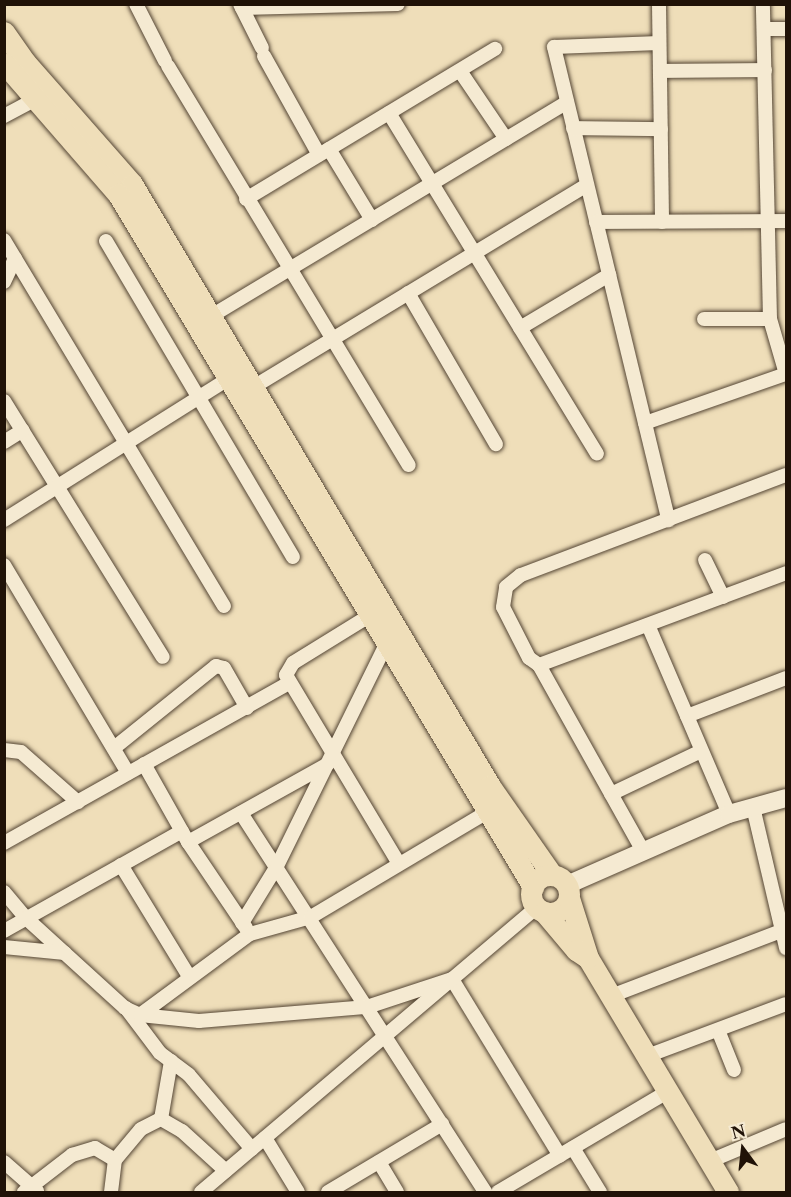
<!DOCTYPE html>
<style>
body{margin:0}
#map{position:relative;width:791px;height:1197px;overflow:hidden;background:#efdeb9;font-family:"Libre Caslon Text",serif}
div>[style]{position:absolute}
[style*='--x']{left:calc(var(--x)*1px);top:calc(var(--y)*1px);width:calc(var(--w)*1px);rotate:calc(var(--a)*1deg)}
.roads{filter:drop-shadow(0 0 2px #544534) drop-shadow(0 0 2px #544534)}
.street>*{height:14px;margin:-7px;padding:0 7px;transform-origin:7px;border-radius:7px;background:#f5ead2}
.secondary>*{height:18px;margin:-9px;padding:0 9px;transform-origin:9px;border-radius:9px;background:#f5ead2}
.primary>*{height:21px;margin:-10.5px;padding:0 10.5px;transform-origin:10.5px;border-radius:10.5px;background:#efdeb9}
.primary>.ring{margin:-10.5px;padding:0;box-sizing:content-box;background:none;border:21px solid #efdeb9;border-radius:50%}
span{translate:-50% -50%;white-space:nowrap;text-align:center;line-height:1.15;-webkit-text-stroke:4.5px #f5ead2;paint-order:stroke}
.frame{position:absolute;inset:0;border:6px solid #201207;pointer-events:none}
.north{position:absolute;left:713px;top:1119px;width:60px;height:60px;-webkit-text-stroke:4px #f5ead2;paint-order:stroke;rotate:345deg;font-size:16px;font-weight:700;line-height:24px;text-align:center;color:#201207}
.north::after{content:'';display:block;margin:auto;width:21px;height:27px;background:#201207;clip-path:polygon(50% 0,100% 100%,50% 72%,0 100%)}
</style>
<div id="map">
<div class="roads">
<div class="street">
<i style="--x:136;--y:4;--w:64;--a:63"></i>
<i style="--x:240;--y:4;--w:49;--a:63.4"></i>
<i style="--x:659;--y:4;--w:218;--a:89.2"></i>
<i style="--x:242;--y:8;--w:156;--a:-1.5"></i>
<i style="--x:764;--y:29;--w:22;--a:0"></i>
<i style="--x:659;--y:43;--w:105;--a:177.8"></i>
<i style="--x:554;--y:47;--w:487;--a:76.4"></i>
<i style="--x:264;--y:56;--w:113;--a:60.9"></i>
<i style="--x:168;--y:66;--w:466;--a:58.9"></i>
<i style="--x:460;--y:71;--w:82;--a:55.9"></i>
<i style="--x:660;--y:71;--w:105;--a:-0.5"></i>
<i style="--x:389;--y:113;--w:399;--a:58.6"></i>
<i style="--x:4;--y:116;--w:34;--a:-28"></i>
<i style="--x:573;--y:128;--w:88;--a:0.7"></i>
<i style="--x:329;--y:149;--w:83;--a:58.8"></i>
<i style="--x:246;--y:199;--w:291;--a:-31.1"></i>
<i style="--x:596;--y:222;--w:190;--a:-0.3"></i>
<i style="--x:4;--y:240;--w:427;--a:59"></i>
<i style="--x:106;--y:241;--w:367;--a:59.4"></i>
<i style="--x:4;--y:282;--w:26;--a:-65"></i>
<i style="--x:408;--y:293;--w:175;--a:59.8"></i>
<i style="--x:213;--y:315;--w:413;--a:-31"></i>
<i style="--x:704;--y:319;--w:66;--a:0"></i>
<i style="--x:520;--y:328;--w:104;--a:-30.8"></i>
<i style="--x:255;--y:386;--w:388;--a:-31.2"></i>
<i style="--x:4;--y:401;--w:301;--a:58.2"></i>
<i style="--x:645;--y:423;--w:149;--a:-19.2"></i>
<i style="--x:786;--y:374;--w:57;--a:-106.2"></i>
<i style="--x:770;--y:319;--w:315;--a:-91.3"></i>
<i style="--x:4;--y:442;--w:22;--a:-32"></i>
<i style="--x:4;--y:520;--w:265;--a:-32.2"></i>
<i style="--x:705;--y:560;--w:41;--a:64.1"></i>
<i style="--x:4;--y:565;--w:242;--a:59.2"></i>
<i style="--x:369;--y:616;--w:89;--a:148.3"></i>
<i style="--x:293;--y:663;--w:14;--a:120"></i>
<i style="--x:286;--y:675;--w:220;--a:59.1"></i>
<i style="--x:648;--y:625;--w:206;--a:66.8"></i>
<i style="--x:539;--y:665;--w:264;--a:-20.4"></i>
<i style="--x:687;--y:716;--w:106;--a:-21"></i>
<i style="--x:114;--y:748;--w:131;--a:-38.8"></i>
<i style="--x:216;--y:666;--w:8;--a:14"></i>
<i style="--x:224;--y:668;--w:46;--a:60.1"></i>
<i style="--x:4;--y:750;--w:17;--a:7"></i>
<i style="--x:21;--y:752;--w:76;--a:41.3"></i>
<i style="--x:144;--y:764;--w:90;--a:60.6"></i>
<i style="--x:188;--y:842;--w:104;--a:56"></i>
<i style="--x:611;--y:794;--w:100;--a:-25.5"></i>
<i style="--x:753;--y:807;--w:145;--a:76.8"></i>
<i style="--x:241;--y:813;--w:451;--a:57.2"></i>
<i style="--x:188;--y:842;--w:160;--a:-29.1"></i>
<i style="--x:4;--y:843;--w:327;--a:-29.3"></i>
<i style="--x:643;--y:851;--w:213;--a:-119.2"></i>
<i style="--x:539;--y:665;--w:12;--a:-145"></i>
<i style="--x:529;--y:658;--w:57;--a:-117"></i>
<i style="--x:503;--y:607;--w:20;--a:-81"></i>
<i style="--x:506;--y:587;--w:19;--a:-39"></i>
<i style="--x:521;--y:575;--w:283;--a:-20.7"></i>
<i style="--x:121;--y:865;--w:132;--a:58.6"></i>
<i style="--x:4;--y:892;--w:34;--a:50"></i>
<i style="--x:26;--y:918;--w:134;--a:42.3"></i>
<i style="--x:125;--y:1008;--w:17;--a:25"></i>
<i style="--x:140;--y:1015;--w:59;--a:5.8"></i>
<i style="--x:199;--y:1021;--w:169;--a:-4.8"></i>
<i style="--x:367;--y:1007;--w:89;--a:-18.2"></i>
<i style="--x:452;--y:979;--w:207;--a:58.6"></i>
<i style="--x:242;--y:923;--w:67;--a:-58.4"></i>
<i style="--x:277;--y:866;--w:247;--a:-63.8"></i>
<i style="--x:4;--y:931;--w:204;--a:-29.3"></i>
<i style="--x:4;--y:947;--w:61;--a:5.6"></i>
<i style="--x:611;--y:996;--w:182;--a:-20.9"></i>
<i style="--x:126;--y:1008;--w:56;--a:52.9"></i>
<i style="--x:160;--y:1053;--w:36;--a:37"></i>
<i style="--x:189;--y:1075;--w:97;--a:49.6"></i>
<i style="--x:140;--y:1015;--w:137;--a:-36.4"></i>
<i style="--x:250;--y:934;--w:63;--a:-15.6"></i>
<i style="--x:311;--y:917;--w:205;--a:-30.8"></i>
<i style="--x:718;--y:1030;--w:43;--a:68.2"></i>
<i style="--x:647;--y:1056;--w:148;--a:-20.5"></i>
<i style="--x:161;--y:1119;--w:59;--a:-80.2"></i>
<i style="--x:265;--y:1138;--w:63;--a:58.6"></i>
<i style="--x:573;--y:1148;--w:52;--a:58.5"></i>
<i style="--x:710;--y:1161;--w:82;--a:-22.8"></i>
<i style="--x:4;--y:1162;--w:44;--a:41.3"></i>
<i style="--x:379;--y:1162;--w:35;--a:59"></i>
<i style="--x:24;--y:1192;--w:61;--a:-37.6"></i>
<i style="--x:72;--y:1155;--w:24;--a:-17"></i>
<i style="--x:95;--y:1148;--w:23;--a:31"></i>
<i style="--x:111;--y:1192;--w:32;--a:-83"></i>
<i style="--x:115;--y:1160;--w:40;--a:-50"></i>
<i style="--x:141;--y:1129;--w:22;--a:-27"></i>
<i style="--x:161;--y:1119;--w:24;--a:30"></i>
<i style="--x:182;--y:1131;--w:59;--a:42.3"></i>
<i style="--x:201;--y:1192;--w:441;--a:-40.3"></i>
<i style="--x:328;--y:1192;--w:133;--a:-30.8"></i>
<i style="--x:498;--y:1192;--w:199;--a:-30.6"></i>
</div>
<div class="secondary">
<i style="--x:567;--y:885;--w:177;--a:-23.7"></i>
<i style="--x:729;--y:814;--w:59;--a:-15.7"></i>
</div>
<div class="primary">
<i style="--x:4;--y:32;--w:37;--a:55"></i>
<i style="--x:25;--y:62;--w:162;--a:48.7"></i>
<i style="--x:132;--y:184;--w:700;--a:59.26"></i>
<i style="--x:490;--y:786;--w:108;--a:55.1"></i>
<i style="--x:4;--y:63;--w:174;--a:49"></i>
<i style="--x:118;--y:194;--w:808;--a:59.08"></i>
<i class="ring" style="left:531px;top:875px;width:17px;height:17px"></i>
<i style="--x:569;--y:898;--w:63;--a:72.4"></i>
<i style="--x:588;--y:958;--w:273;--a:59.1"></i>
<i style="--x:544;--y:912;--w:50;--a:49.9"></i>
<i style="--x:576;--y:950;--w:14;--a:34"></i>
</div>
</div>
<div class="frame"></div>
<div class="north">N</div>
</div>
